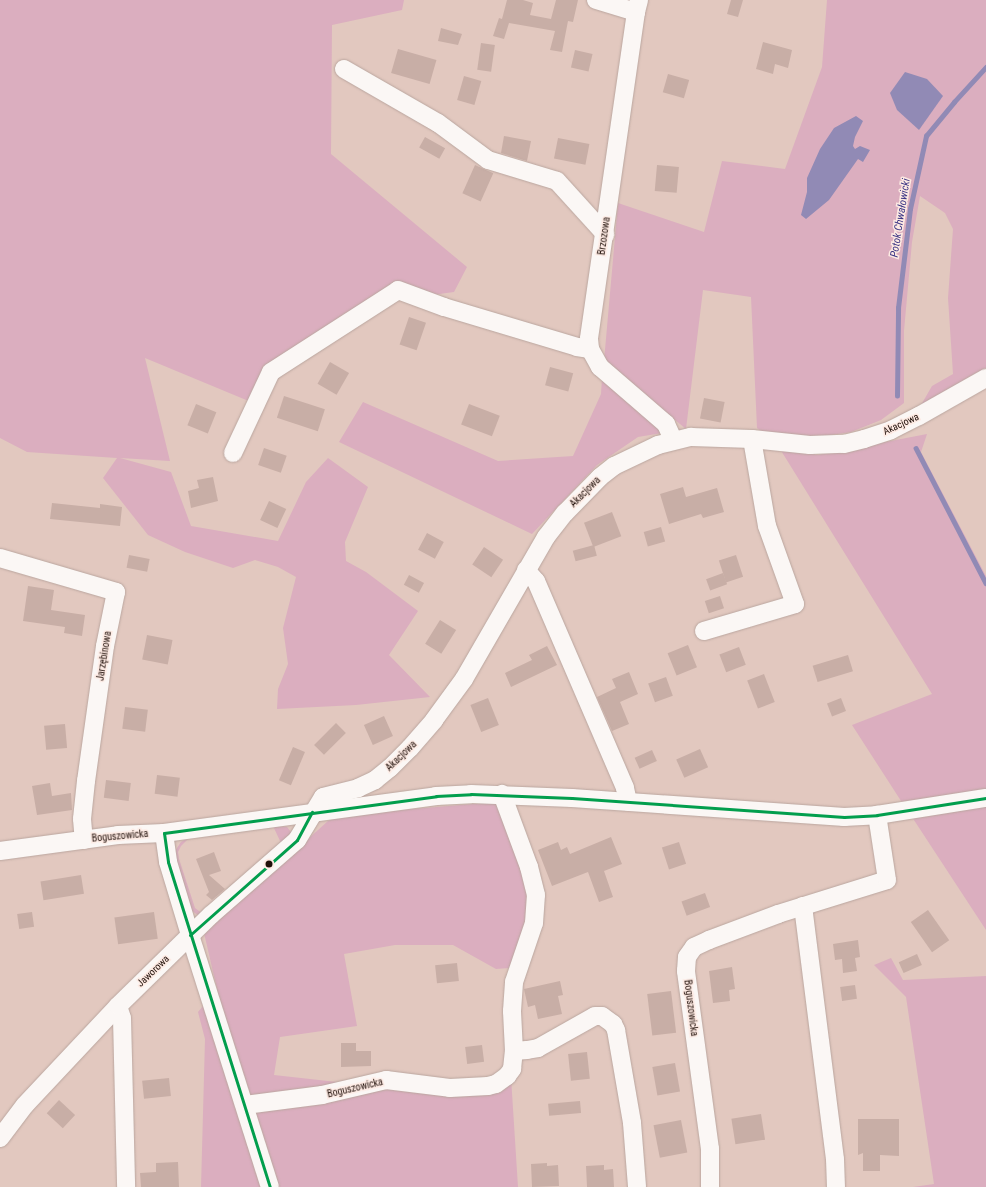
<!DOCTYPE html>
<meta charset="utf-8">
<style>
body{margin:0}
#map{position:relative;width:986px;height:1187px;overflow:hidden;background:#e2c8bf;font-family:"Roboto Condensed",sans-serif}
div>[style]{position:absolute}
[style*='--x']{left:calc(var(--x)*1px);top:calc(var(--y)*1px);width:calc(var(--w)*1px);rotate:calc(var(--a)*1deg)}
.green>*{inset:0;background:#dbaebf}
.water>*{inset:0;background:#918ab5}
.stream>*{height:4.5px;margin:-2.25px;padding:0 2.25px;transform-origin:2.25px;border-radius:2.25px;background:#918ab5}
.building>*{inset:0;background:#c8aea6;transform-origin:0 0}
.roads{filter:drop-shadow(0 0 1px #baa69f) drop-shadow(0 0 1px #baa69f)}
.minor>*{height:18px;margin:-9px;padding:0 9px;transform-origin:9px;border-radius:9px;background:#fbf7f5}
.bus-1>*{height:3px;margin:-1.5px;padding:0 1.5px;transform-origin:1.5px;border-radius:1.5px;background:#029e4d}
.dots>*{width:11px;height:11px;translate:-50% -50%;box-sizing:border-box;border:2px solid #fdeae3;border-radius:50%}
span{translate:-50% -50%;white-space:nowrap;text-align:center;line-height:1.15;-webkit-text-stroke:3px #fdeae3;paint-order:stroke}
.street-label{font-size:10px;color:#20100a}
.water-label{font-size:11px;color:#3a3484;font-style:italic}
</style>
<div id="map">
<div class="green">
<i style="clip-path:polygon(0 0,404px 0,402px 10px,332px 25px,331px 154px,467px 267px,454px 292px,395px 300px,266px 369px,251px 402px,145px 358px,170px 461px,120px 458px,171px 472px,191px 526px,278px 541px,306px 482px,328px 458px,368px 487px,345px 542px,346px 561px,366px 572px,418px 611px,389px 655px,430px 697px,356px 705px,277px 709px,278px 689px,288px 664px,283px 628px,296px 577px,278px 567px,255px 560px,233px 568px,185px 552px,148px 535px,103px 478px,117px 458px,27px 452px,0 438px)"></i>
<i style="clip-path:polygon(827px 0,986px 0,986px 368px,921px 405px,932px 386px,953px 374px,948px 298px,953px 229px,945px 213px,920px 196px,912px 242px,904px 331px,904px 403px,881px 420px,851px 432px,803px 439px,763px 433px,757px 428px,751px 297px,703px 290px,686px 429px,604px 361px,618px 203px,704px 232px,722px 161px,785px 169px,822px 67px)"></i>
<i style="clip-path:polygon(602px 377px,660px 425px,662px 433px,638px 437px,597px 465px,532px 534px,339px 442px,363px 402px,498px 461px,573px 456px,601px 394px)"></i>
<i style="clip-path:polygon(927px 434px,921px 452px,986px 576px,986px 789px,903px 804px,852px 725px,932px 694px,780px 449px,818px 455px)"></i>
<i style="clip-path:polygon(497px 802px,523px 865px,530px 917px,509px 968px,496px 969px,453px 945px,395px 945px,344px 954px,357px 1026px,280px 1037px,274px 1075px,391px 1088px,500px 1093px,511px 1077px,518px 1187px,201px 1187px,205px 1039px,198px 1012px,217px 989px,204px 933px,328px 821px,340px 815px)"></i>
<i style="clip-path:polygon(986px 803px,986px 930px,910px 814px)"></i>
<i style="clip-path:polygon(272px 825px,287px 827px,291px 832px,290px 838px,237px 886px,232px 885px,281px 843px,273px 826px,188px 839px,181px 846px,178px 852px,179px 859px,195px 908px,203px 914px,198px 915px,192px 911px,188px 904px,175px 863px,175px 851px,181px 842px,191px 836px)"></i>
<i style="clip-path:polygon(891px 958px,903px 980px,986px 976px,986px 1187px,913px 1187px,934px 1184px,906px 997px,874px 965px)"></i>
</div>
<div class="water">
<i style="clip-path:polygon(905px 72px,927px 79px,943px 96px,919px 130px,897px 110px,890px 93px)"></i>
<i style="clip-path:polygon(856px 116px,863px 121px,855px 137px,853px 146px,855px 149px,860px 146px,870px 150px,863px 162px,858px 159px,829px 200px,806px 219px,801px 215px,807px 192px,807px 178px,820px 149px,834px 128px)"></i>
</div>
<div class="stream">
<i style="--x:897;--y:396;--w:88;--a:-89.3"></i>
<i style="--x:898;--y:308;--w:100;--a:-83.1"></i>
<i style="--x:910;--y:209;--w:75;--a:-77.6"></i>
<i style="--x:926;--y:136;--w:44;--a:-50.5"></i>
<i style="--x:954;--y:102;--w:47;--a:-47.6"></i>
<i style="--x:916;--y:448;--w:152;--a:62.6"></i>
</div>
<div class="building">
<i style="clip-path:polygon(507px 0,523px 0,533px 3px,530px 15px,551px 19px,556px 0,578px 0,573px 22px,568px 21px,562px 52px,550px 50px,555px 31px,509px 23px,504px 39px,493px 36px,499px 18px,502px 19px)"></i>
<i style="clip-path:polygon(731px 0,743px 0,738px 17px,727px 14px)"></i>
<i style="clip-path:polygon(441px 28px,462px 34px,458px 45px,438px 41px)"></i>
<i style="clip-path:polygon(763px 42px,792px 50px,788px 68px,775px 64px,773px 74px,756px 69px)"></i>
<i style="left:481px;top:43px;width:14px;height:27px;rotate:8deg"></i>
<i style="left:398px;top:49px;width:40px;height:25px;rotate:16deg"></i>
<i style="left:575px;top:50px;width:18px;height:18px;rotate:13deg"></i>
<i style="left:668px;top:74px;width:22px;height:19px;rotate:16deg"></i>
<i style="left:464px;top:76px;width:18px;height:25px;rotate:16deg"></i>
<i style="clip-path:polygon(504px 136px,531px 141px,527px 161px,501px 153px)"></i>
<i style="left:425px;top:137px;width:23px;height:12px;rotate:29deg"></i>
<i style="left:558px;top:138px;width:32px;height:21px;rotate:11deg"></i>
<i style="left:475px;top:165px;width:20px;height:31px;rotate:24deg"></i>
<i style="left:657px;top:165px;width:22px;height:26px;rotate:5deg"></i>
<i style="left:409px;top:317px;width:18px;height:29px;rotate:19deg"></i>
<i style="left:330px;top:362px;width:22px;height:25px;rotate:30deg"></i>
<i style="left:550px;top:367px;width:24px;height:19px;rotate:15deg"></i>
<i style="left:284px;top:396px;width:43px;height:23px;rotate:18deg"></i>
<i style="left:704px;top:398px;width:21px;height:21px;rotate:11deg"></i>
<i style="left:196px;top:404px;width:22px;height:23px;rotate:22deg"></i>
<i style="left:469px;top:404px;width:33px;height:22px;rotate:21deg"></i>
<i style="left:264px;top:448px;width:24px;height:18px;rotate:19deg"></i>
<i style="clip-path:polygon(213px 477px,218px 501px,191px 508px,188px 491px,199px 488px,197px 480px)"></i>
<i style="clip-path:polygon(683px 487px,686px 497px,717px 488px,724px 512px,703px 518px,701px 514px,669px 524px,660px 494px)"></i>
<i style="left:269px;top:501px;width:19px;height:21px;rotate:25deg"></i>
<i style="clip-path:polygon(52px 503px,100px 508px,100px 504px,122px 507px,120px 526px,50px 519px)"></i>
<i style="left:612px;top:512px;width:26px;height:30px;rotate:69deg"></i>
<i style="left:661px;top:527px;width:15px;height:18px;rotate:74deg"></i>
<i style="left:427px;top:533px;width:19px;height:19px;rotate:28deg"></i>
<i style="left:594px;top:545px;width:11px;height:22px;rotate:75deg"></i>
<i style="left:484px;top:547px;width:23px;height:21px;rotate:34deg"></i>
<i style="left:129px;top:555px;width:21px;height:13px;rotate:11deg"></i>
<i style="left:736px;top:555px;width:23px;height:18px;rotate:72deg"></i>
<i style="left:723px;top:573px;width:12px;height:18px;rotate:70deg"></i>
<i style="left:409px;top:575px;width:17px;height:11px;rotate:28deg"></i>
<i style="clip-path:polygon(28px 586px,54px 590px,51px 610px,85px 615px,82px 636px,64px 633px,65px 627px,23px 621px)"></i>
<i style="left:720px;top:596px;width:13px;height:16px;rotate:72deg"></i>
<i style="left:440px;top:620px;width:19px;height:28px;rotate:32deg"></i>
<i style="left:147px;top:635px;width:26px;height:25px;rotate:11deg"></i>
<i style="left:688px;top:645px;width:24px;height:22px;rotate:68deg"></i>
<i style="clip-path:polygon(547px 646px,557px 665px,511px 687px,505px 673px,532px 660px,529px 655px)"></i>
<i style="left:739px;top:647px;width:19px;height:21px;rotate:69deg"></i>
<i style="left:848px;top:655px;width:17px;height:37px;rotate:73deg"></i>
<i style="clip-path:polygon(629px 672px,638px 694px,620px 702px,629px 724px,612px 731px,597px 697px,616px 688px,612px 679px)"></i>
<i style="left:764px;top:674px;width:30px;height:18px;rotate:69deg"></i>
<i style="left:666px;top:677px;width:20px;height:19px;rotate:70deg"></i>
<i style="left:488px;top:698px;width:29px;height:19px;rotate:68deg"></i>
<i style="left:841px;top:698px;width:14px;height:15px;rotate:69deg"></i>
<i style="left:125px;top:707px;width:23px;height:22px;rotate:7deg"></i>
<i style="left:384px;top:716px;width:22px;height:22px;rotate:66deg"></i>
<i style="left:336px;top:723px;width:14px;height:31px;rotate:45deg"></i>
<i style="left:65px;top:724px;width:24px;height:21px;rotate:85deg"></i>
<i style="left:293px;top:747px;width:13px;height:36px;rotate:23deg"></i>
<i style="left:700px;top:749px;width:20px;height:26px;rotate:66deg"></i>
<i style="left:652px;top:750px;width:12px;height:19px;rotate:66deg"></i>
<i style="left:157px;top:775px;width:23px;height:19px;rotate:7deg"></i>
<i style="left:106px;top:780px;width:25px;height:18px;rotate:7deg"></i>
<i style="clip-path:polygon(50px 783px,52px 796px,71px 793px,72px 810px,37px 815px,32px 786px)"></i>
<i style="clip-path:polygon(611px 837px,622px 864px,604px 871px,613px 897px,599px 902px,588px 872px,552px 886px,538px 850px,558px 842px,561px 850px,567px 847px,570px 854px)"></i>
<i style="left:679px;top:842px;width:23px;height:18px;rotate:72deg"></i>
<i style="clip-path:polygon(214px 852px,221px 871px,209px 875px,225px 889px,212px 900px,206px 895px,209px 892px,196px 859px)"></i>
<i style="left:81px;top:875px;width:19px;height:41px;rotate:81deg"></i>
<i style="left:705px;top:893px;width:15px;height:25px;rotate:70deg"></i>
<i style="left:928px;top:910px;width:37px;height:21px;rotate:55deg"></i>
<i style="left:32px;top:912px;width:15px;height:15px;rotate:82deg"></i>
<i style="left:154px;top:912px;width:27px;height:40px;rotate:82deg"></i>
<i style="clip-path:polygon(858px 940px,860px 957px,855px 958px,857px 971px,843px 973px,842px 959px,835px 960px,833px 944px)"></i>
<i style="left:917px;top:954px;width:12px;height:20px;rotate:66deg"></i>
<i style="left:457px;top:963px;width:18px;height:22px;rotate:84deg"></i>
<i style="clip-path:polygon(732px 967px,735px 989px,729px 990px,730px 1001px,713px 1003px,709px 971px)"></i>
<i style="clip-path:polygon(560px 981px,563px 995px,558px 996px,562px 1014px,538px 1019px,535px 1005px,528px 1007px,524px 989px)"></i>
<i style="left:855px;top:985px;width:14px;height:15px;rotate:82deg"></i>
<i style="left:671px;top:991px;width:42px;height:24px;rotate:83deg"></i>
<i style="clip-path:polygon(341px 1043px,356px 1043px,356px 1051px,371px 1051px,371px 1066px,341px 1067px)"></i>
<i style="left:482px;top:1045px;width:17px;height:17px;rotate:83deg"></i>
<i style="left:587px;top:1052px;width:27px;height:19px;rotate:84deg"></i>
<i style="left:675px;top:1063px;width:29px;height:23px;rotate:80deg"></i>
<i style="left:169px;top:1078px;width:18px;height:27px;rotate:84deg"></i>
<i style="left:59px;top:1100px;width:22px;height:18px;rotate:43deg"></i>
<i style="left:580px;top:1101px;width:12px;height:32px;rotate:85deg"></i>
<i style="left:761px;top:1114px;width:26px;height:30px;rotate:81deg"></i>
<i style="clip-path:polygon(858px 1119px,899px 1119px,899px 1156px,880px 1155px,880px 1171px,863px 1171px,863px 1153px,858px 1155px)"></i>
<i style="left:681px;top:1120px;width:33px;height:28px;rotate:79deg"></i>
<i style="clip-path:polygon(178px 1162px,179px 1187px,141px 1187px,140px 1173px,156px 1172px,156px 1163px)"></i>
<i style="clip-path:polygon(547px 1163px,547px 1166px,558px 1165px,559px 1186px,532px 1187px,531px 1164px)"></i>
<i style="clip-path:polygon(604px 1165px,604px 1170px,613px 1169px,614px 1187px,587px 1187px,586px 1166px)"></i>
</div>
<div class="roads">
<div class="minor">
<i style="--x:596;--y:0;--w:42;--a:16.7"></i>
<i style="--x:639;--y:0;--w:12;--a:104"></i>
<i style="--x:636;--y:12;--w:330;--a:98.2"></i>
<i style="--x:589;--y:339;--w:10;--a:84"></i>
<i style="--x:590;--y:349;--w:21;--a:61"></i>
<i style="--x:600;--y:367;--w:87;--a:40.8"></i>
<i style="--x:666;--y:424;--w:17;--a:66"></i>
<i style="--x:344;--y:69;--w:108;--a:29.9"></i>
<i style="--x:438;--y:123;--w:62;--a:36.5"></i>
<i style="--x:488;--y:160;--w:72;--a:16.9"></i>
<i style="--x:557;--y:181;--w:72;--a:47.8"></i>
<i style="--x:233;--y:453;--w:89;--a:-64.9"></i>
<i style="--x:271;--y:372;--w:151;--a:-32.8"></i>
<i style="--x:398;--y:290;--w:49;--a:20.3"></i>
<i style="--x:444;--y:307;--w:139;--a:16.7"></i>
<i style="--x:577;--y:347;--w:13;--a:9"></i>
<i style="--x:0;--y:558;--w:121;--a:16.3"></i>
<i style="--x:116;--y:592;--w:55;--a:101.5"></i>
<i style="--x:105;--y:646;--w:136;--a:98"></i>
<i style="--x:86;--y:781;--w:38;--a:96"></i>
<i style="--x:82;--y:819;--w:21;--a:85"></i>
<i style="--x:526;--y:570;--w:15;--a:48"></i>
<i style="--x:536;--y:581;--w:225;--a:66.7"></i>
<i style="--x:625;--y:788;--w:14;--a:78"></i>
<i style="--x:704;--y:631;--w:95;--a:-16.5"></i>
<i style="--x:795;--y:604;--w:83;--a:-109.7"></i>
<i style="--x:767;--y:526;--w:88;--a:-99.8"></i>
<i style="--x:164;--y:833;--w:29;--a:82"></i>
<i style="--x:168;--y:862;--w:76;--a:73.2"></i>
<i style="--x:190;--y:935;--w:264;--a:72.4"></i>
<i style="--x:0;--y:851;--w:119;--a:-7.7"></i>
<i style="--x:118;--y:835;--w:46;--a:-2.5"></i>
<i style="--x:164;--y:833;--w:275;--a:-7.7"></i>
<i style="--x:436;--y:796;--w:35;--a:-3"></i>
<i style="--x:471;--y:794;--w:101;--a:2.3"></i>
<i style="--x:572;--y:798;--w:273;--a:4"></i>
<i style="--x:844;--y:817;--w:33;--a:-3"></i>
<i style="--x:877;--y:815;--w:110;--a:-8.9"></i>
<i style="--x:803;--y:906;--w:255;--a:82.8"></i>
<i style="--x:835;--y:1159;--w:28;--a:88"></i>
<i style="--x:118;--y:1006;--w:13;--a:72"></i>
<i style="--x:122;--y:1018;--w:169;--a:88.6"></i>
<i style="--x:514;--y:1051;--w:13;--a:-4"></i>
<i style="--x:527;--y:1050;--w:11;--a:-10"></i>
<i style="--x:538;--y:1048;--w:65;--a:-29.3"></i>
<i style="--x:595;--y:1016;--w:7;--a:0"></i>
<i style="--x:602;--y:1016;--w:14;--a:36"></i>
<i style="--x:613;--y:1024;--w:7;--a:63"></i>
<i style="--x:616;--y:1030;--w:94;--a:80.2"></i>
<i style="--x:632;--y:1123;--w:64;--a:85.5"></i>
<i style="--x:245;--y:1105;--w:78;--a:-7.4"></i>
<i style="--x:322;--y:1095;--w:66;--a:-13.2"></i>
<i style="--x:386;--y:1080;--w:64;--a:7.1"></i>
<i style="--x:450;--y:1088;--w:38;--a:-3"></i>
<i style="--x:488;--y:1086;--w:8;--a:-14"></i>
<i style="--x:496;--y:1084;--w:14;--a:-36"></i>
<i style="--x:507;--y:1076;--w:9;--a:-54"></i>
<i style="--x:512;--y:1069;--w:18;--a:-84"></i>
<i style="--x:514;--y:1051;--w:40;--a:-92.9"></i>
<i style="--x:512;--y:1011;--w:29;--a:-86"></i>
<i style="--x:514;--y:982;--w:62;--a:-71.3"></i>
<i style="--x:534;--y:923;--w:28;--a:-86"></i>
<i style="--x:536;--y:895;--w:29;--a:-104"></i>
<i style="--x:529;--y:867;--w:78;--a:-110.3"></i>
<i style="--x:0;--y:1138;--w:41;--a:-52.9"></i>
<i style="--x:25;--y:1105;--w:136;--a:-46.8"></i>
<i style="--x:118;--y:1006;--w:130;--a:-44.4"></i>
<i style="--x:211;--y:915;--w:114;--a:-41.1"></i>
<i style="--x:297;--y:840;--w:50;--a:-58.8"></i>
<i style="--x:323;--y:797;--w:36;--a:-14"></i>
<i style="--x:358;--y:788;--w:19;--a:-25"></i>
<i style="--x:375;--y:780;--w:19;--a:-39"></i>
<i style="--x:390;--y:768;--w:28;--a:-45"></i>
<i style="--x:410;--y:748;--w:37;--a:-49"></i>
<i style="--x:434;--y:720;--w:51;--a:-53.8"></i>
<i style="--x:464;--y:679;--w:164;--a:-60"></i>
<i style="--x:546;--y:537;--w:31;--a:-52"></i>
<i style="--x:565;--y:513;--w:50;--a:-45.8"></i>
<i style="--x:600;--y:477;--w:18;--a:-38"></i>
<i style="--x:614;--y:466;--w:49;--a:-25.5"></i>
<i style="--x:658;--y:445;--w:34;--a:-14"></i>
<i style="--x:691;--y:437;--w:61;--a:1.9"></i>
<i style="--x:752;--y:439;--w:58;--a:5.9"></i>
<i style="--x:810;--y:445;--w:34;--a:-2"></i>
<i style="--x:844;--y:444;--w:21;--a:-14"></i>
<i style="--x:864;--y:439;--w:28;--a:-18"></i>
<i style="--x:891;--y:430;--w:31;--a:-27"></i>
<i style="--x:919;--y:416;--w:77;--a:-29.6"></i>
<i style="--x:710;--y:1187;--w:38;--a:-90"></i>
<i style="--x:710;--y:1149;--w:180;--a:-97.7"></i>
<i style="--x:686;--y:971;--w:14;--a:-86"></i>
<i style="--x:687;--y:957;--w:12;--a:-55"></i>
<i style="--x:694;--y:947;--w:17;--a:-25"></i>
<i style="--x:709;--y:940;--w:74;--a:-20.6"></i>
<i style="--x:778;--y:914;--w:114;--a:-17.3"></i>
<i style="--x:887;--y:880;--w:66;--a:-98.7"></i>
</div>
</div>
<div class="bus-1">
<i style="--x:164;--y:833;--w:275;--a:-7.7"></i>
<i style="--x:436;--y:796;--w:35;--a:-3"></i>
<i style="--x:471;--y:794;--w:101;--a:2.3"></i>
<i style="--x:572;--y:798;--w:273;--a:4"></i>
<i style="--x:844;--y:817;--w:33;--a:-3"></i>
<i style="--x:877;--y:815;--w:110;--a:-8.9"></i>
<i style="--x:164;--y:833;--w:29;--a:82"></i>
<i style="--x:168;--y:862;--w:341;--a:72.6"></i>
<i style="--x:190;--y:935;--w:143;--a:-41.6"></i>
<i style="--x:297;--y:840;--w:32;--a:-62"></i>
</div>
<div class="dots">
<i style="left:269px;top:864px;background:#20100a"></i>
</div>
<div class="street-label">
<span style="left:604px;top:236px;rotate:-82deg">Brzozowa</span>
<span style="left:901px;top:424px;rotate:-25deg">Akacjowa</span>
<span style="left:585px;top:492px;rotate:-45deg">Akacjowa</span>
<span style="left:104px;top:656px;rotate:-81deg">Jarzębinowa</span>
<span style="left:401px;top:756px;rotate:-44deg">Akacjowa</span>
<span style="left:120px;top:836px;rotate:-5deg">Boguszowicka</span>
<span style="left:153px;top:971px;rotate:-44deg">Jaworowa</span>
<span style="left:691px;top:1008px;rotate:83deg">Boguszowicka</span>
<span style="left:355px;top:1088px;rotate:-13deg">Boguszowicka</span>
</div>
<div class="water-label">
<span style="left:901px;top:218px;rotate:-81deg">Potok Chwałowicki</span>
</div>
</div>
